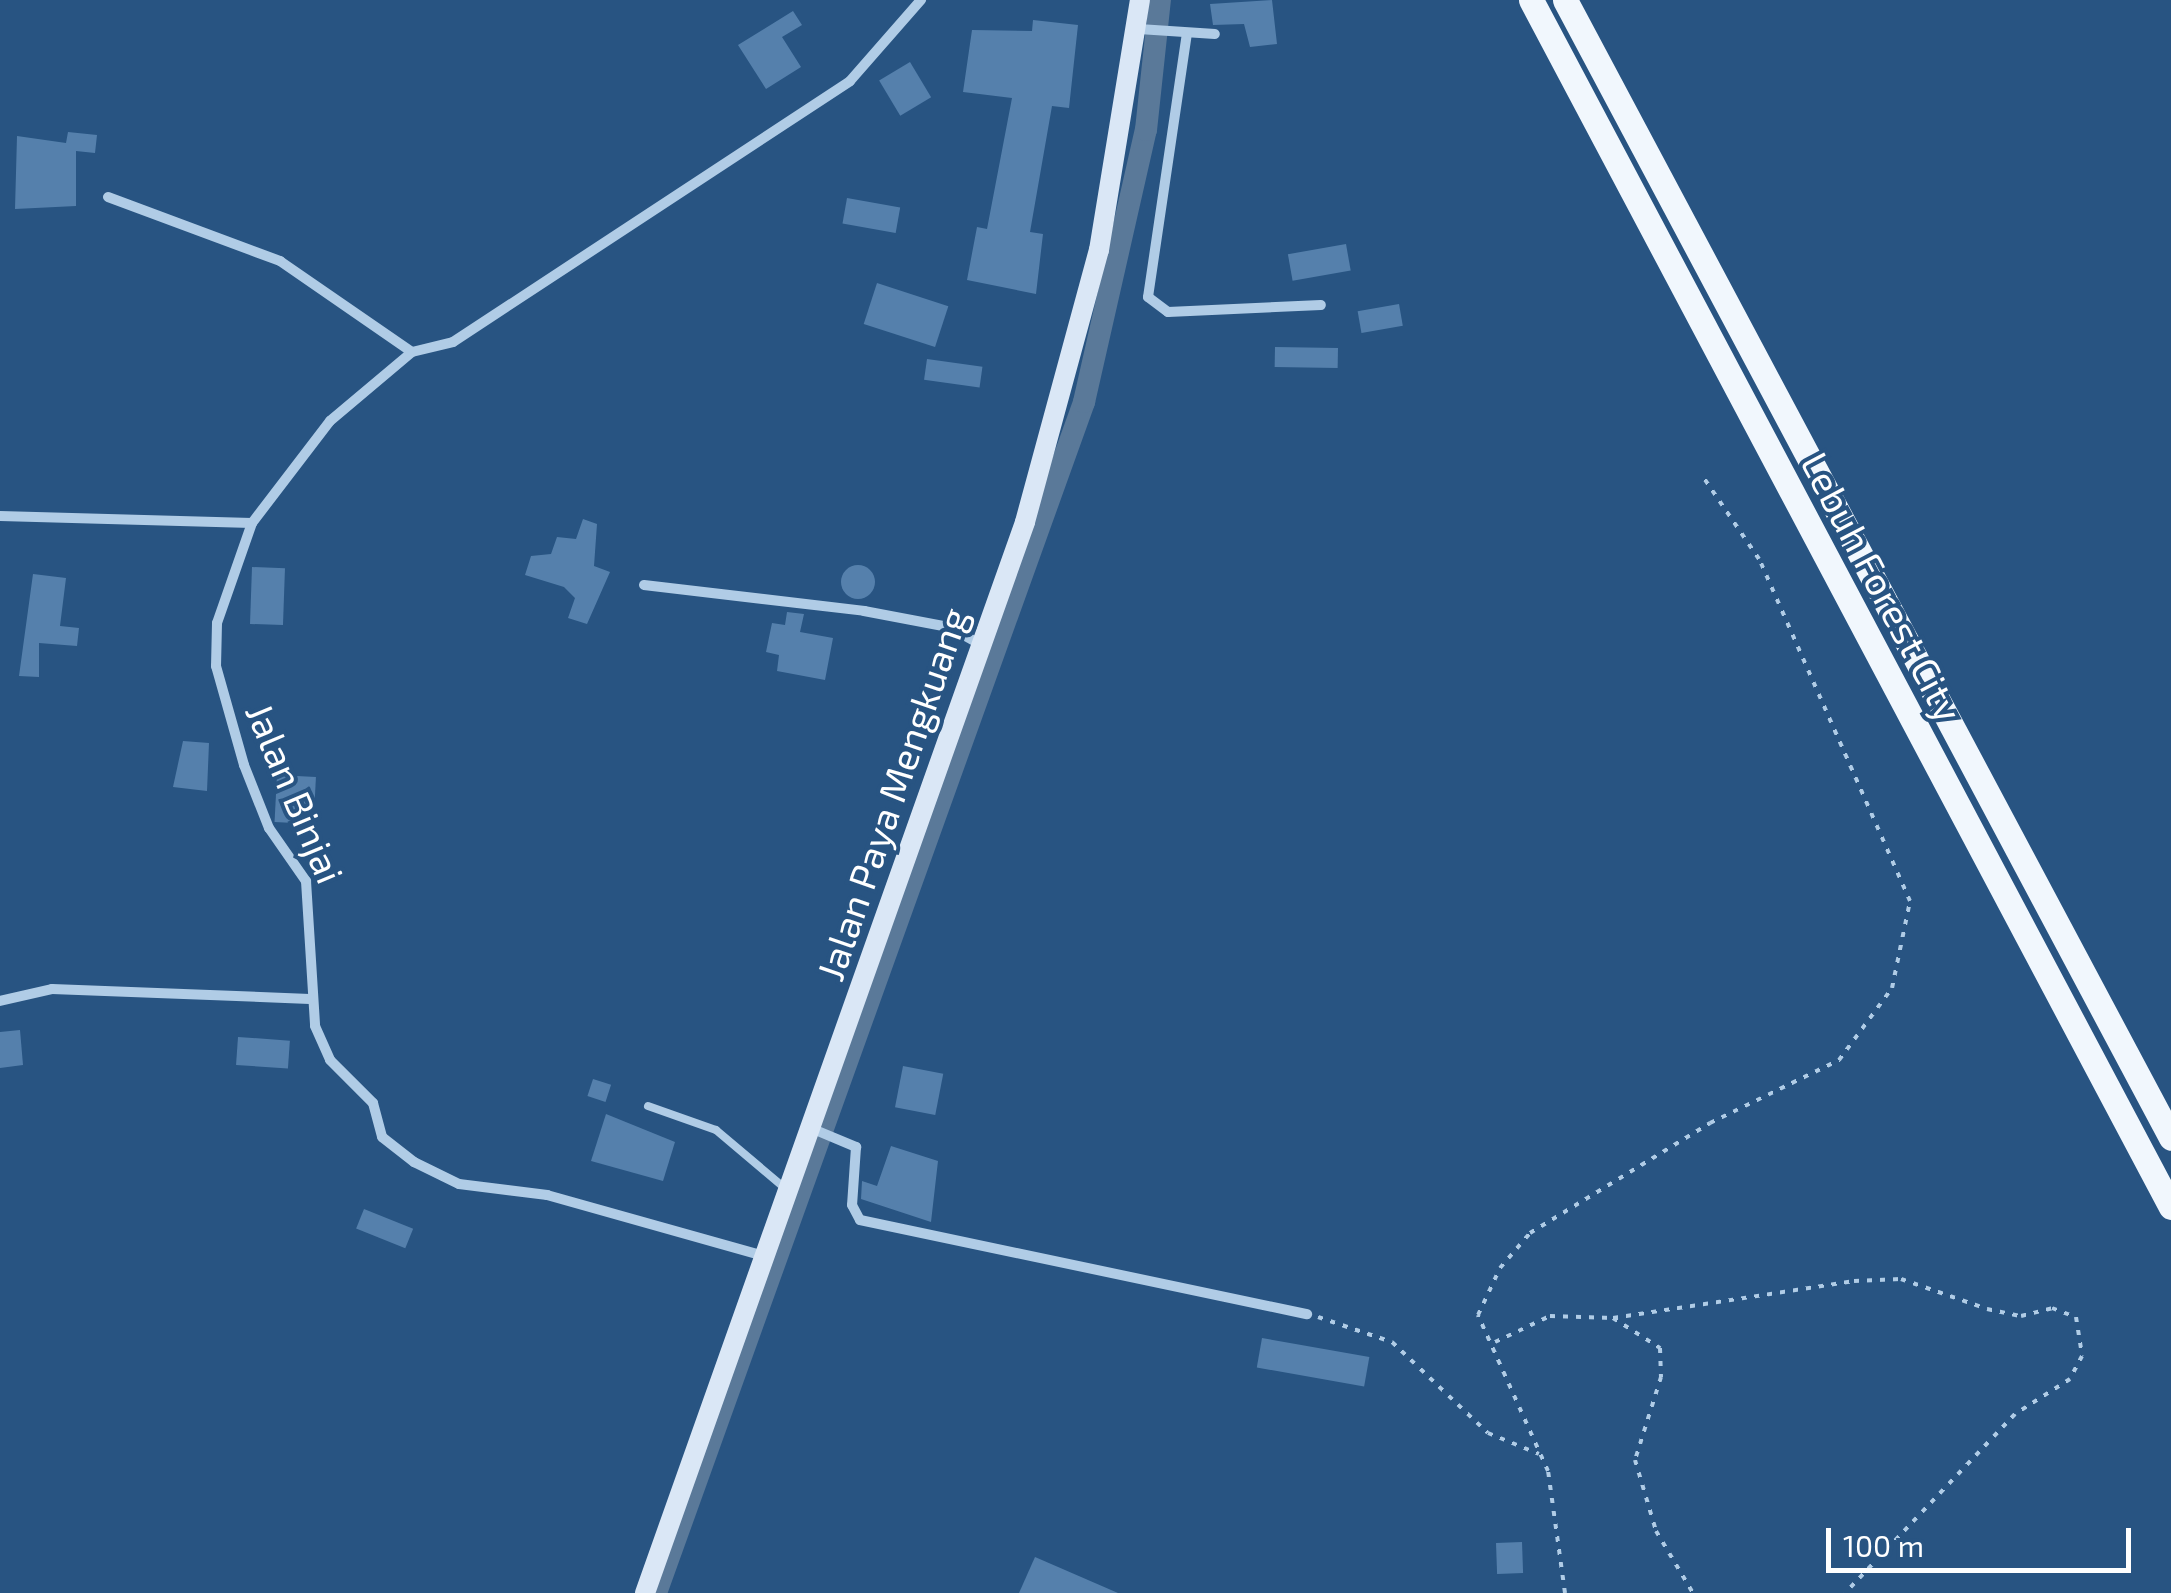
<!DOCTYPE html>
<style>
body{margin:0}
#map{position:relative;width:2171px;height:1593px;overflow:hidden;background:#285482;font-family:"Exo 2",sans-serif}
div>[style]{position:absolute}
[style*='--x']{left:calc(var(--x)*1px);top:calc(var(--y)*1px);width:calc(var(--w)*1px);rotate:calc(var(--a)*1deg)}
.canal>*{height:22px;margin:-11px;padding:0 11px;transform-origin:11px;border-radius:11px;background:#5a7999}
.building>*{inset:0;background:#5580ac;transform-origin:0 0}
.round{border-radius:50%}
.path>*{height:4px;margin-top:-2px;transform-origin:0;background:repeating-linear-gradient(90deg,#b0cce6 0 5px,transparent 0 13px)}
.lane>*{height:8px;margin:-4px;padding:0 4px;transform-origin:4px;border-radius:4px;background:#b0cce6}
.street>*{height:10px;margin:-5px;padding:0 5px;transform-origin:5px;border-radius:5px;background:#b0cce6}
.secondary>*{height:20px;margin:-10px;padding:0 10px;transform-origin:10px;border-radius:10px;background:#dae7f6}
.primary>*{height:25px;margin:-12.5px;padding:0 12.5px;transform-origin:12.5px;border-radius:12.5px;background:#f1f7fd}
span{translate:-50% -50%;white-space:nowrap;text-align:center;line-height:1.15;-webkit-text-stroke:8px #285482;paint-order:stroke}
.street-label{font-size:38px;color:#fff}
.scale{position:absolute;left:1826px;top:1528px;width:305px;height:45px;box-sizing:border-box;border:5px solid #fff;border-top:0;padding-left:12px;font-size:30px;line-height:35px;white-space:nowrap;color:#fff;-webkit-text-stroke:8px #285482;paint-order:stroke}
</style>
<div id="map">
<div class="canal">
<i style="--x:656;--y:1593;--w:1266;--a:-70.23"></i>
<i style="--x:1084;--y:402;--w:279;--a:-77.2"></i>
<i style="--x:1146;--y:130;--w:131;--a:-83.9"></i>
</div>
<div class="building">
<i style="clip-path:polygon(1272px 0,1277px 44px,1250px 47px,1244px 24px,1213px 25px,1210px 4px)"></i>
<i style="clip-path:polygon(793px 11px,802px 25px,782px 37px,801px 67px,766px 89px,738px 45px)"></i>
<i style="clip-path:polygon(1033px 20px,1078px 25px,1069px 108px,1052px 106px,1030px 232px,1043px 234px,1036px 294px,967px 280px,977px 227px,987px 229px,1012px 98px,963px 92px,972px 30px,1032px 31px)"></i>
<i style="left:910px;top:62px;width:41px;height:36px;rotate:59deg"></i>
<i style="clip-path:polygon(68px 132px,97px 135px,95px 153px,76px 151px,76px 206px,15px 209px,17px 136px,66px 143px)"></i>
<i style="left:847px;top:198px;width:54px;height:26px;rotate:10deg"></i>
<i style="left:1346px;top:244px;width:27px;height:59px;rotate:80deg"></i>
<i style="left:877px;top:283px;width:75px;height:43px;rotate:18deg"></i>
<i style="left:1399px;top:304px;width:22px;height:42px;rotate:80deg"></i>
<i style="left:1275px;top:347px;width:63px;height:20px;rotate:1deg"></i>
<i style="left:927px;top:359px;width:56px;height:21px;rotate:8deg"></i>
<i style="clip-path:polygon(583px 519px,597px 524px,594px 566px,610px 572px,587px 624px,568px 618px,575px 598px,564px 587px,525px 575px,531px 556px,551px 554px,557px 537px,576px 539px)"></i>
<i class="round" style="left:841px;top:565px;width:34px;height:34px"></i>
<i style="left:252px;top:567px;width:33px;height:57px;rotate:2deg"></i>
<i style="clip-path:polygon(33px 574px,66px 578px,60px 626px,79px 628px,77px 646px,39px 643px,39px 677px,19px 676px)"></i>
<i style="clip-path:polygon(787px 612px,804px 614px,800px 632px,833px 638px,825px 680px,777px 671px,779px 655px,766px 652px,772px 623px,785px 625px)"></i>
<i style="clip-path:polygon(183px 741px,209px 743px,207px 791px,173px 787px)"></i>
<i style="left:277px;top:775px;width:39px;height:47px;rotate:3deg"></i>
<i style="clip-path:polygon(20px 1030px,23px 1065px,0 1068px,0 1032px)"></i>
<i style="left:238px;top:1037px;width:52px;height:28px;rotate:4deg"></i>
<i style="left:903px;top:1066px;width:41px;height:42px;rotate:11deg"></i>
<i style="left:593px;top:1079px;width:19px;height:18px;rotate:18deg"></i>
<i style="clip-path:polygon(606px 1114px,675px 1142px,663px 1181px,591px 1161px)"></i>
<i style="clip-path:polygon(891px 1146px,938px 1161px,931px 1222px,861px 1199px,862px 1181px,877px 1186px)"></i>
<i style="left:364px;top:1209px;width:53px;height:21px;rotate:22deg"></i>
<i style="left:1262px;top:1338px;width:109px;height:30px;rotate:10deg"></i>
<i style="left:1522px;top:1542px;width:31px;height:26px;rotate:88deg"></i>
<i style="clip-path:polygon(1035px 1557px,1118px 1593px,1019px 1593px)"></i>
</div>
<div class="path">
<i style="--x:1318;--y:1317;--w:78;--a:18.7"></i>
<i style="--x:1392;--y:1342;--w:132;--a:43.5"></i>
<i style="--x:1488;--y:1433;--w:55;--a:22.4"></i>
<i style="--x:1613;--y:1318;--w:56;--a:32.6"></i>
<i style="--x:1660;--y:1348;--w:29;--a:88"></i>
<i style="--x:1661;--y:1377;--w:87;--a:107.4"></i>
<i style="--x:1635;--y:1460;--w:74;--a:73.5"></i>
<i style="--x:1656;--y:1531;--w:72;--a:59.2"></i>
<i style="--x:1495;--y:1342;--w:61;--a:-25.3"></i>
<i style="--x:1550;--y:1316;--w:63;--a:1.8"></i>
<i style="--x:1613;--y:1318;--w:244;--a:-8.7"></i>
<i style="--x:1854;--y:1281;--w:47;--a:-2.4"></i>
<i style="--x:1901;--y:1279;--w:91;--a:19.2"></i>
<i style="--x:1987;--y:1309;--w:35;--a:12"></i>
<i style="--x:2021;--y:1316;--w:32;--a:-14"></i>
<i style="--x:2052;--y:1308;--w:26;--a:21"></i>
<i style="--x:2076;--y:1317;--w:39;--a:81"></i>
<i style="--x:2082;--y:1356;--w:26;--a:118"></i>
<i style="--x:2070;--y:1379;--w:65;--a:147.5"></i>
<i style="--x:2015;--y:1414;--w:247;--a:133.5"></i>
<i style="--x:1565;--y:1593;--w:123;--a:-97.9"></i>
<i style="--x:1548;--y:1471;--w:171;--a:-114.2"></i>
<i style="--x:1478;--y:1315;--w:52;--a:-64.9"></i>
<i style="--x:1500;--y:1268;--w:46;--a:-49.4"></i>
<i style="--x:1530;--y:1233;--w:211;--a:-31.4"></i>
<i style="--x:1710;--y:1123;--w:144;--a:-26"></i>
<i style="--x:1839;--y:1060;--w:89;--a:-53.6"></i>
<i style="--x:1892;--y:988;--w:89;--a:-78.3"></i>
<i style="--x:1910;--y:901;--w:374;--a:-113.8"></i>
<i style="--x:1759;--y:559;--w:99;--a:-124.3"></i>
</div>
<div class="lane">
<i style="--x:648;--y:1106;--w:72;--a:19.4"></i>
<i style="--x:716;--y:1130;--w:93;--a:40.2"></i>
</div>
<div class="street">
<i style="--x:1139;--y:29;--w:76;--a:3.8"></i>
<i style="--x:1187;--y:33;--w:267;--a:98.4"></i>
<i style="--x:1148;--y:297;--w:25;--a:37"></i>
<i style="--x:1168;--y:312;--w:153;--a:-2.6"></i>
<i style="--x:108;--y:197;--w:184;--a:20.4"></i>
<i style="--x:280;--y:261;--w:160;--a:34.6"></i>
<i style="--x:412;--y:352;--w:42;--a:-13.7"></i>
<i style="--x:453;--y:342;--w:475;--a:-33.3"></i>
<i style="--x:850;--y:81;--w:108;--a:-48.8"></i>
<i style="--x:412;--y:352;--w:107;--a:139.9"></i>
<i style="--x:330;--y:421;--w:128;--a:127.4"></i>
<i style="--x:252;--y:523;--w:106;--a:109.3"></i>
<i style="--x:217;--y:623;--w:43;--a:91.3"></i>
<i style="--x:216;--y:666;--w:103;--a:74.2"></i>
<i style="--x:244;--y:765;--w:68;--a:68.4"></i>
<i style="--x:269;--y:828;--w:65;--a:55.1"></i>
<i style="--x:306;--y:881;--w:145;--a:86.4"></i>
<i style="--x:315;--y:1026;--w:37;--a:66"></i>
<i style="--x:330;--y:1060;--w:61;--a:45"></i>
<i style="--x:373;--y:1103;--w:35;--a:75"></i>
<i style="--x:382;--y:1137;--w:41;--a:38"></i>
<i style="--x:414;--y:1162;--w:50;--a:26.1"></i>
<i style="--x:459;--y:1184;--w:89;--a:7.1"></i>
<i style="--x:547;--y:1195;--w:229;--a:15.7"></i>
<i style="--x:0;--y:516;--w:252;--a:1.6"></i>
<i style="--x:644;--y:585;--w:222;--a:6.7"></i>
<i style="--x:864;--y:611;--w:86;--a:10.7"></i>
<i style="--x:949;--y:627;--w:37;--a:29"></i>
<i style="--x:0;--y:1001;--w:53;--a:-13"></i>
<i style="--x:52;--y:989;--w:258;--a:2.2"></i>
<i style="--x:813;--y:1129;--w:47;--a:22.7"></i>
<i style="--x:856;--y:1147;--w:58;--a:93.9"></i>
<i style="--x:852;--y:1205;--w:17;--a:62"></i>
<i style="--x:860;--y:1220;--w:457;--a:11.9"></i>
</div>
<div class="secondary">
<i style="--x:645;--y:1593;--w:1136;--a:-70.46"></i>
<i style="--x:1025;--y:522;--w:282;--a:-74.8"></i>
<i style="--x:1099;--y:250;--w:253;--a:-80.7"></i>
</div>
<div class="primary">
<i style="--x:1531;--y:0;--w:1366;--a:62.07"></i>
<i style="--x:1565;--y:0;--w:1289;--a:61.96"></i>
</div>
<div class="street-label">
<span style="left:1882px;top:587px;rotate:62deg">Lebuh Forest City</span>
<span style="left:295px;top:793px;rotate:67deg">Jalan Binjai</span>
<span style="left:892px;top:794px;rotate:-71deg">Jalan Paya Mengkuang</span>
</div>
<div class="scale">100 m</div>
</div>
